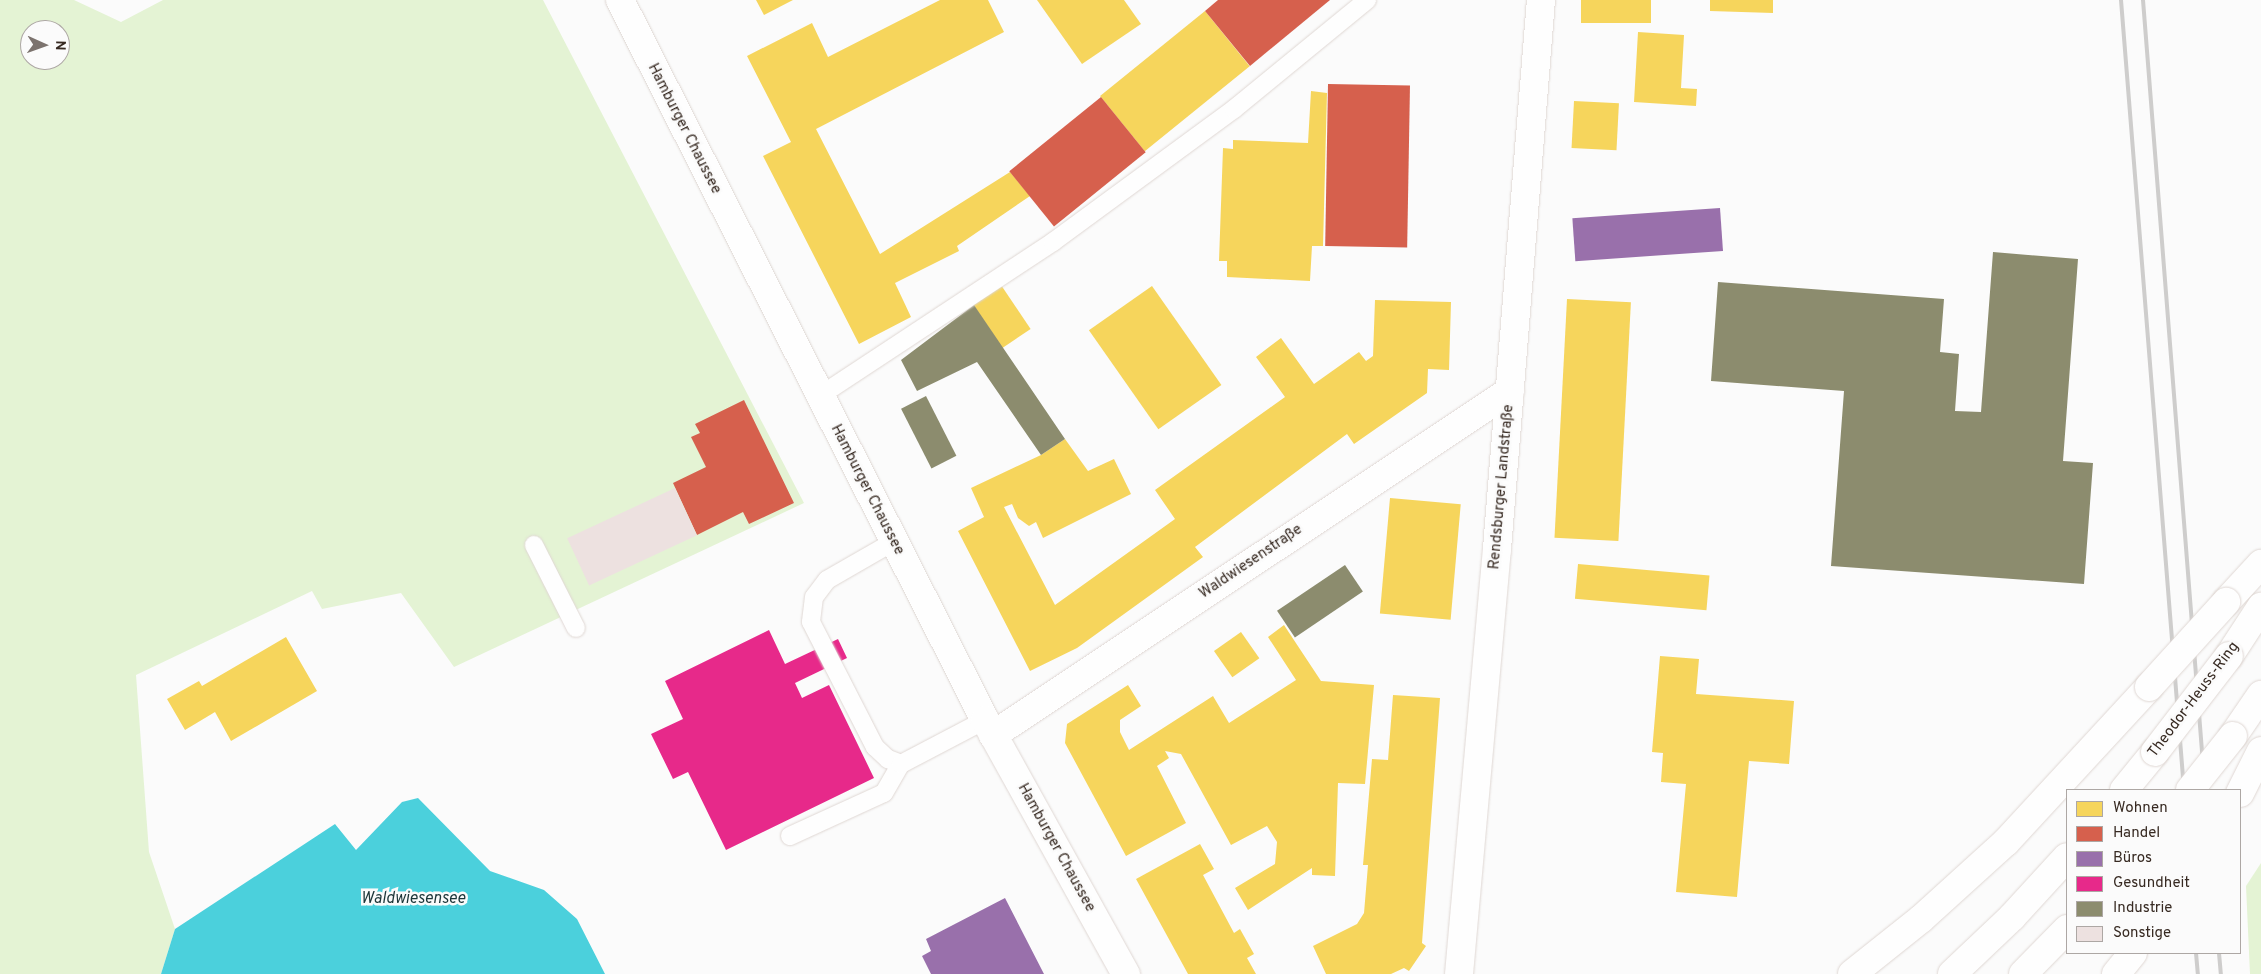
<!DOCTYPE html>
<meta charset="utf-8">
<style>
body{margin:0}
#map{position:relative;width:2261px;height:974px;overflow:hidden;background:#fbfbfb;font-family:Overpass,sans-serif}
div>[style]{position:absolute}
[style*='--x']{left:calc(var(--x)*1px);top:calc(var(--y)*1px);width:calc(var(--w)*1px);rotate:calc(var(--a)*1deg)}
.green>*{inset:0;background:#e4f3d4}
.water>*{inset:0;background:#4bd0dc}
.homes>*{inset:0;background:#f6d55c;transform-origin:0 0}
.shops>*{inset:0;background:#d6604d;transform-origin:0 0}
.offices>*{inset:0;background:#9970ab;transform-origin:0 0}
.health>*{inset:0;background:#e7298a}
.industry>*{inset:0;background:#8c8c6e;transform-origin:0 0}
.building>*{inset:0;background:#ede1e0;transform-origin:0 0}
.roads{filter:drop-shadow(0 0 1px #dfd7d3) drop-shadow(0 0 1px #dfd7d3)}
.lane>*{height:18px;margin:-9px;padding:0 9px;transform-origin:9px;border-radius:9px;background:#fefefe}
.street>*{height:28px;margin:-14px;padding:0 14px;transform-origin:14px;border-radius:14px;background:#fefefe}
.secondary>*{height:28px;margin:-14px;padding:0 14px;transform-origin:14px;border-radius:14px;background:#fefefe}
.highway>*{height:28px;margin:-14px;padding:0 14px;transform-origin:14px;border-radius:14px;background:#fefefe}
.rail>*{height:4px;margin:-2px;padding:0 2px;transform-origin:2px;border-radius:2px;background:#cecdcc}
.bridges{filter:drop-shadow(0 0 1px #dfd7d3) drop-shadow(0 0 1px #dfd7d3)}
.highway-bridge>*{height:28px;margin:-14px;padding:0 14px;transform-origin:14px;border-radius:14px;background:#fefefe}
span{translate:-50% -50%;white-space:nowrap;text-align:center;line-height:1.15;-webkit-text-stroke:5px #fbfbfb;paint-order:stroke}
.street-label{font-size:15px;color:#372a22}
.water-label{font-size:16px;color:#1c3538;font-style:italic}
.legend{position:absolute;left:2066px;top:789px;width:175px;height:165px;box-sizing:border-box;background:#fbfbfb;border:1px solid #ada7a4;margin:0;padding:6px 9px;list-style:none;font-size:15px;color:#372a22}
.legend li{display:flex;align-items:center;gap:10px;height:25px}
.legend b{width:25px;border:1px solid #ada7a4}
.north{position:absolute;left:20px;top:20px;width:50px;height:50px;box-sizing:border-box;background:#fbfbfb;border:1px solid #ada7a4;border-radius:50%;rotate:92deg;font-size:14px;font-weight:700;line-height:20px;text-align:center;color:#372a22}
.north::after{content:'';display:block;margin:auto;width:18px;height:22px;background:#7c736e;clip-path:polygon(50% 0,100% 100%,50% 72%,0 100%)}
</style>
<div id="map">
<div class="green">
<i style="clip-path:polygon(evenodd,0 0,74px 0,121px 22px,163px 0,543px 0,804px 503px,454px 667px,401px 593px,322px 609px,312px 591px,136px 675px,149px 852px,175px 929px,161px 974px,0 974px,0 0,30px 30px,60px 30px,60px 60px,30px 60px,30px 30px)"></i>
<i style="clip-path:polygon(2261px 863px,2261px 974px,2250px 974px,2246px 886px)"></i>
</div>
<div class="water">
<i style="clip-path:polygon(418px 798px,490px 871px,544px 890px,577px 919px,605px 974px,161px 974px,175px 929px,335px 824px,356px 850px,402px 802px)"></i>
</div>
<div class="homes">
<i style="clip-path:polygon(756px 0,793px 0,764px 15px)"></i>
<i style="clip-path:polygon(940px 0,988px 0,1004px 32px,816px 129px,880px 254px,1010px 172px,1030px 196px,957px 246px,959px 251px,895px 283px,911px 317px,859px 344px,763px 156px,791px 142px,747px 56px,812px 23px,828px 57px)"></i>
<i style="clip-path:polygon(1037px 0,1124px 0,1141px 24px,1082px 64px)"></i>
<i style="left:1581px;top:0;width:70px;height:23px"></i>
<i style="clip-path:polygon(1710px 0,1773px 0,1773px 13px,1710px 11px)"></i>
<i style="left:1205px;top:11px;width:71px;height:135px;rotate:51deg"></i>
<i style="clip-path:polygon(1638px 32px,1684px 35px,1681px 88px,1697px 89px,1696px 106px,1634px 102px)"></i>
<i style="clip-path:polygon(1311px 91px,1327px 93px,1323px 246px,1312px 246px,1310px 281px,1227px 277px,1227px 261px,1219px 261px,1223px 148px,1233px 149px,1233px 140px,1308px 143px)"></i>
<i style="left:1574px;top:101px;width:45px;height:47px;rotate:3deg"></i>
<i style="left:1001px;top:285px;width:53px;height:34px;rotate:56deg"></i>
<i style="left:1152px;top:286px;width:121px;height:77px;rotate:55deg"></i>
<i style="left:1567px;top:299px;width:64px;height:239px;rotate:3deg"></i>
<i style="clip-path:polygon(1375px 300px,1451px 302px,1449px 370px,1428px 369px,1427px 393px,1354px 444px,1347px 434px,1195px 547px,1203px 557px,1077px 648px,1030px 671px,958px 531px,984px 517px,971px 488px,1041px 455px,1065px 439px,1088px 471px,1114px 459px,1131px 494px,1043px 538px,1036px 522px,1029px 526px,1018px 518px,1012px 504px,1004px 507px,1055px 605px,1175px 519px,1155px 490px,1285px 397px,1256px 357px,1281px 338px,1314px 384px,1359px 352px,1366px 361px,1373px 356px)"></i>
<i style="left:1390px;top:498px;width:71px;height:116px;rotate:5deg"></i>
<i style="left:1578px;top:564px;width:132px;height:35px;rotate:5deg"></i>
<i style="clip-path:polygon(1284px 625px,1321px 681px,1374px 685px,1365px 784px,1338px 783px,1335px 876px,1312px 875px,1312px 868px,1248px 910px,1235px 888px,1275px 864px,1277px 842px,1267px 826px,1231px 845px,1181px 754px,1165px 751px,1169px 758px,1157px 766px,1186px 823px,1126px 856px,1065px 743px,1067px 724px,1128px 685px,1141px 706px,1120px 720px,1120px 732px,1129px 750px,1213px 696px,1229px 723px,1296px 680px,1268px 637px)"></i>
<i style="left:1241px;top:632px;width:32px;height:33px;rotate:55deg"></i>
<i style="clip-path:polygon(286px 637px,317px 691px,231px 741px,215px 712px,185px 730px,167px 699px,199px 681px,202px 686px)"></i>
<i style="clip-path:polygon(1660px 656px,1699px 659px,1696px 694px,1794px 701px,1789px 764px,1749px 761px,1737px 897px,1676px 892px,1686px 784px,1661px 782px,1663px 753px,1652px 752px)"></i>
<i style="clip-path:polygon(1393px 695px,1440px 698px,1422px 943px,1426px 946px,1409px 971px,1404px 968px,1391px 974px,1326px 974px,1313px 946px,1357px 924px,1364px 913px,1368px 865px,1363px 865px,1372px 759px,1388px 760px)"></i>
<i style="clip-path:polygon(1200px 844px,1214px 869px,1203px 875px,1234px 933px,1240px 929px,1254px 954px,1247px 958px,1256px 974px,1188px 974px,1136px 879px)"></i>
</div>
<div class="shops">
<i style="clip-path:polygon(1218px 0,1330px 0,1250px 66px,1205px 11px)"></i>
<i style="left:1328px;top:84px;width:82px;height:162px;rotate:1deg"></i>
<i style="left:1101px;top:97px;width:71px;height:118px;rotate:51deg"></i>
<i style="clip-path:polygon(744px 400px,794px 503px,749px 524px,743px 512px,697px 535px,673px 483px,706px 467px,691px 437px,700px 433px,695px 424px)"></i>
</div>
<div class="offices">
<i style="left:1720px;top:208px;width:43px;height:148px;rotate:86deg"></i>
<i style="clip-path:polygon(1005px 898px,1044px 974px,931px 974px,922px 956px,931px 951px,926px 939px)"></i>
</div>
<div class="health">
<i style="clip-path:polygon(769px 630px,785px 664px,838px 639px,847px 658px,795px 683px,802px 698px,829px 685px,874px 778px,726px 850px,688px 772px,673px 779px,651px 734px,683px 719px,665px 681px)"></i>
</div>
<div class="industry">
<i style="clip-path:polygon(1993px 252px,2078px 259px,2063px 461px,2093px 463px,2084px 584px,1831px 566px,1844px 391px,1711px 381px,1718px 282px,1944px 299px,1940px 352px,1959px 354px,1955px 411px,1981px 412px)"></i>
<i style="clip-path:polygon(974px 305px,1065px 439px,1041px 455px,977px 362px,917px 391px,901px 360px)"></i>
<i style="left:926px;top:396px;width:67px;height:28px;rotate:63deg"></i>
<i style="left:1345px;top:565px;width:32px;height:82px;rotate:56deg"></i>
</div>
<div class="building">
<i style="left:675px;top:488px;width:52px;height:119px;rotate:65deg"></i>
</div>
<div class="roads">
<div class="lane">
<i style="--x:818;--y:397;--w:282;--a:-33.4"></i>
<i style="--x:1053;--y:242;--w:225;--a:-36.3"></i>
<i style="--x:1234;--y:109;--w:172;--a:-39.3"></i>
<i style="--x:893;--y:542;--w:76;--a:150.1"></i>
<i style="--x:827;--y:580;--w:21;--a:127"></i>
<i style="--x:814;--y:597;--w:25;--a:97"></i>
<i style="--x:811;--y:622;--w:140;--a:62.9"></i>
<i style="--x:875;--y:747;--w:18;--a:43"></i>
<i style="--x:888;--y:759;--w:14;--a:21"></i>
<i style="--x:534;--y:545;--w:93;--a:63.2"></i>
<i style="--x:790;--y:836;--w:103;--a:-24.6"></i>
<i style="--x:884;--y:793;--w:34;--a:-60"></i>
<i style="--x:901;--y:764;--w:95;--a:-27.6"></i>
</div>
<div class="street">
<i style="--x:993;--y:735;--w:621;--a:-33.64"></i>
<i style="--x:1459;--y:974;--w:427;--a:-84.9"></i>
<i style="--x:1497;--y:549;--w:551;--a:-85.42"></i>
</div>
<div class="secondary">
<i style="--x:620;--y:0;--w:807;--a:63.12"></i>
<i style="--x:985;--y:720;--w:291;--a:61"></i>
</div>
<div class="highway">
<i style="--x:2226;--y:602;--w:52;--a:-47.4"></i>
<i style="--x:2229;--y:656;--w:59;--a:-56.9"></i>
<i style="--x:2233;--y:736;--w:50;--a:-55.7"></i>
<i style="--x:2124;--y:790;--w:49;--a:-50.8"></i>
<i style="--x:2240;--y:793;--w:47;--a:-63.4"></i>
<i style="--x:1852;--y:974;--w:88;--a:-38.6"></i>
<i style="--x:1921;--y:919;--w:115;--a:-42.2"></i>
<i style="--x:2006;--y:842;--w:211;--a:-47.3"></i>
<i style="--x:1952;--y:974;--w:83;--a:-43.5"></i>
<i style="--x:2012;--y:917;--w:81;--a:-47.5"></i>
<i style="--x:2023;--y:974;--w:63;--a:-45.6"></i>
<i style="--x:2116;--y:974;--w:27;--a:-51"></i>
</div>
</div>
<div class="rail">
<i style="--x:2121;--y:0;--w:793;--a:85.44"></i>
<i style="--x:2143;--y:0;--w:792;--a:85.51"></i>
<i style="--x:2196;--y:953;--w:21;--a:85"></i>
<i style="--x:2219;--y:953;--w:21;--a:85"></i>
</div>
<div class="bridges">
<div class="highway-bridge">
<i style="--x:2149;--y:687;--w:115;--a:-47.8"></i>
<i style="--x:2155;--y:752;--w:121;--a:-52.4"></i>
<i style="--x:2190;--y:790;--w:69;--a:-51.5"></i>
</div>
</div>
<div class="street-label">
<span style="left:684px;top:129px;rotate:63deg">Hamburger Chaussee</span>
<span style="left:1502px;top:487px;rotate:-85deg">Rendsburger Landstraße</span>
<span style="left:867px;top:490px;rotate:63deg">Hamburger Chaussee</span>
<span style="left:1251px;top:562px;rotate:-34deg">Waldwiesenstraße</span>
<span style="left:2194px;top:700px;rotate:-53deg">Theodor-Heuss-Ring</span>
<span style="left:1056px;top:848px;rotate:61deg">Hamburger Chaussee</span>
</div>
<div class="water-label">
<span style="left:413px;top:899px">Waldwiesensee</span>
</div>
<ul class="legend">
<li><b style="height:14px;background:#f6d55c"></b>Wohnen</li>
<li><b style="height:14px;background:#d6604d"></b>Handel</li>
<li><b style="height:14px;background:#9970ab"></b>Büros</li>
<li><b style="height:14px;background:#e7298a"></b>Gesundheit</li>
<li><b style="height:14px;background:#8c8c6e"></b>Industrie</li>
<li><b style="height:14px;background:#ede1e0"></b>Sonstige</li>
</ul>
<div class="north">N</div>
</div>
